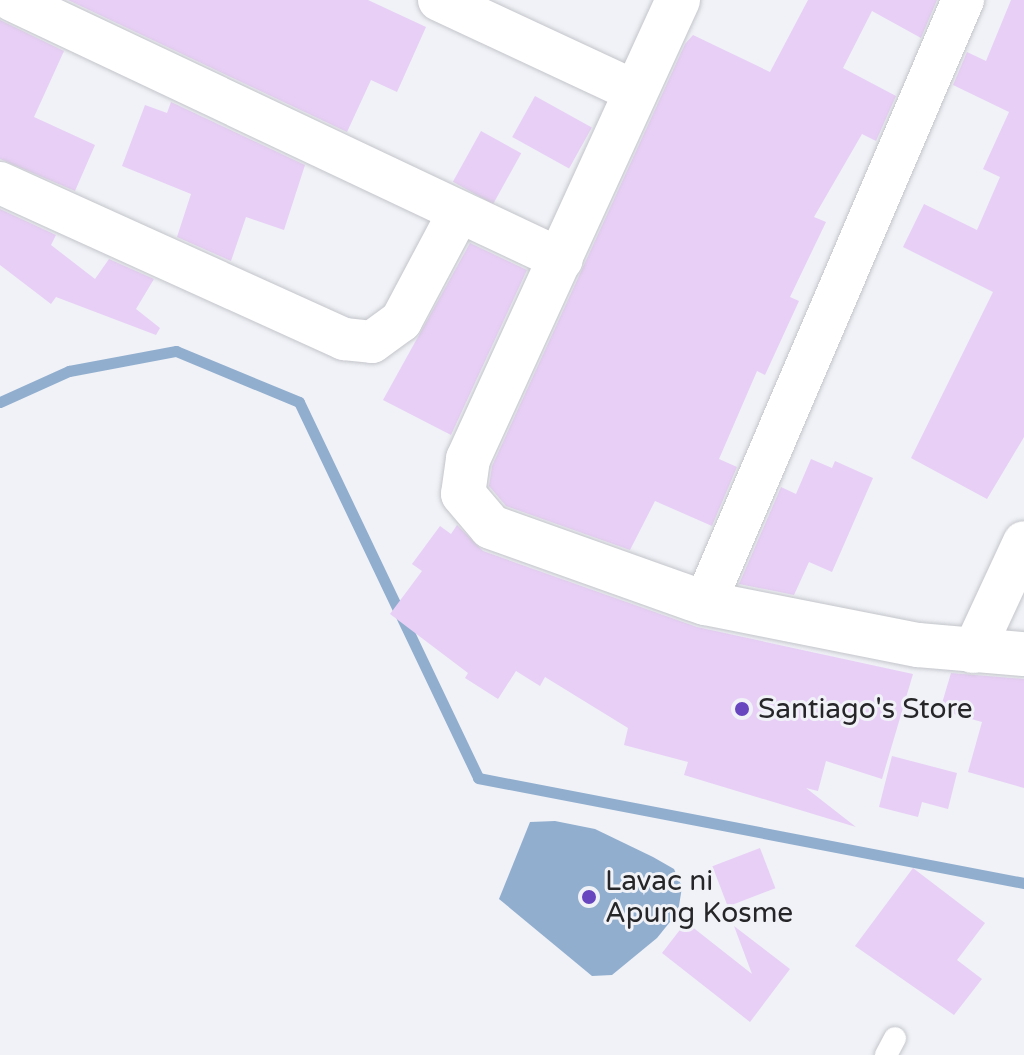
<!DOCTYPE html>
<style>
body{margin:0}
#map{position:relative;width:1024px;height:1055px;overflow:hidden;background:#f0f2f7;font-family:"Varela Round",sans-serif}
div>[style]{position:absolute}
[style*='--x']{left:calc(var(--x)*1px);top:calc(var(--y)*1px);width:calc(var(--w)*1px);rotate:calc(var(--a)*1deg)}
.water>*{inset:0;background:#91aecf}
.stream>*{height:11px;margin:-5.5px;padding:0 5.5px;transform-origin:5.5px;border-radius:5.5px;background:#91aecf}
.building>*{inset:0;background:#e8cff6;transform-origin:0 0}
.roads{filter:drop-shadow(0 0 2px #c3c5ca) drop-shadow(0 0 2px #c3c5ca)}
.service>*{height:22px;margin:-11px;padding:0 11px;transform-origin:11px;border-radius:11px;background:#fff}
.minor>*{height:42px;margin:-21px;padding:0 21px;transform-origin:21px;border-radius:21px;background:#fff}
.tertiary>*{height:44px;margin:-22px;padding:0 22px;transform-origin:22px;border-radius:22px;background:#fff}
.dots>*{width:22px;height:22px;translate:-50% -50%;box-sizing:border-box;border:4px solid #f0f2f7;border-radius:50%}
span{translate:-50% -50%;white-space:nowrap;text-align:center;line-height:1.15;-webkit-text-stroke:6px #f0f2f7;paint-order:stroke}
.poi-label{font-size:28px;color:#262628}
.left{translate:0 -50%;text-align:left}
</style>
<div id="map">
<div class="water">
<i style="clip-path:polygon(555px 821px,595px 829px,653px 857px,674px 869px,682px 887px,678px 912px,657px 938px,612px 975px,592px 976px,499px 899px,530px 822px)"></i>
</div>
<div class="stream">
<i style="--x:0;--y:402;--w:76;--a:-24.2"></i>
<i style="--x:69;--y:371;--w:109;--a:-10.6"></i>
<i style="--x:176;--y:351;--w:133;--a:22.5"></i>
<i style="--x:299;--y:402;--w:416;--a:64.5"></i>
<i style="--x:478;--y:778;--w:556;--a:10.89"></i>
</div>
<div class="building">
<i style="clip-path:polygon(68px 0,368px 0,426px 27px,397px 92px,371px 80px,347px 132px)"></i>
<i style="clip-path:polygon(808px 0,937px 0,921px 38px,872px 11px,843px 68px,896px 96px,876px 141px,862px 134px,814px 217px,826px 222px,790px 297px,799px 301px,765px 375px,757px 371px,719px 459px,737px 467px,712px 526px,655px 501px,630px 550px,506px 506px,489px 486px,492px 466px,685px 44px,693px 35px,770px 72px)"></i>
<i style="clip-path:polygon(1011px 0,1024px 0,1024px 437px,987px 499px,911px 458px,993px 292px,903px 247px,924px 204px,977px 230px,1000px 177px,983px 169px,1009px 112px,953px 85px,967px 52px,986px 61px)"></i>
<i style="clip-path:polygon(0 20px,64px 51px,34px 117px,95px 145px,75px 191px,0 159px)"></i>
<i style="left:535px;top:96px;width:65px;height:47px;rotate:29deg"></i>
<i style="clip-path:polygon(171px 102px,305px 165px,284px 230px,246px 217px,231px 261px,177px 237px,191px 194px,122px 166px,145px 105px,167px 113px)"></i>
<i style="left:481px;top:131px;width:46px;height:58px;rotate:29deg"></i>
<i style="clip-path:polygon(0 209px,56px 235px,51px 245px,95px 279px,109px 259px,154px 279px,136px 309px,160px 328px,156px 335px,56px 297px,51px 304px,0 265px)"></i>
<i style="clip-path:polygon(470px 243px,527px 270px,451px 435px,383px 400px)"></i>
<i style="clip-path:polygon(811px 459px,832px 468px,835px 461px,873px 478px,832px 572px,809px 562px,794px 595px,739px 584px,781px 487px,796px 494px)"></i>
<i style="clip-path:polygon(457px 525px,483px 551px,697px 627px,913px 674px,882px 779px,826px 761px,818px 791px,806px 788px,856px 827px,684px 775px,688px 762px,624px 745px,628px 728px,545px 677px,540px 686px,516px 671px,498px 699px,465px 678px,468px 673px,390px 614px,422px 571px,412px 564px,440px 526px,451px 534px)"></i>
<i style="clip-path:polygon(951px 673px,1024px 679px,1024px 788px,968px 772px,982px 722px,940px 710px)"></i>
<i style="clip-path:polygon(892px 756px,957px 773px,948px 809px,922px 802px,918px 817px,879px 807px)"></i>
<i style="left:760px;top:848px;width:43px;height:51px;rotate:69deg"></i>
<i style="clip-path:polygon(913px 868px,985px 923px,957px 960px,982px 979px,954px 1015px,855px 946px)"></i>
<i style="clip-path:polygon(686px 922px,752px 974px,734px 926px,790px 969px,750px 1022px,662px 953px)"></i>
</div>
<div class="roads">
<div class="service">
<i style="--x:886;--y:1055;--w:19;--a:-62"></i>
</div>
<div class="minor">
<i style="--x:12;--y:0;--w:608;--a:25.3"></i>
<i style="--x:439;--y:0;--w:215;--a:25"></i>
<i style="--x:0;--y:183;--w:378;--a:24.4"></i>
<i style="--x:344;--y:339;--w:28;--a:6"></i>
<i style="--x:372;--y:342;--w:36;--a:-36"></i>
<i style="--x:401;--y:321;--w:123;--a:-62"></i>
<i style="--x:705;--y:603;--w:656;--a:-66.84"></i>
<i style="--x:973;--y:652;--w:121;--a:-65.1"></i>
</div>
<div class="tertiary">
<i style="--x:678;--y:0;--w:505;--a:114.58"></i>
<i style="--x:468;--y:459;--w:35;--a:98"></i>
<i style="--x:463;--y:494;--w:43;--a:49.7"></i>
<i style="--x:491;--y:527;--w:227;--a:19.6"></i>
<i style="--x:705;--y:603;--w:217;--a:11.2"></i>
<i style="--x:918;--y:645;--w:106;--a:4.9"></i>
</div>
</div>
<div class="dots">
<i style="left:742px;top:709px;background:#6846bf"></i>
<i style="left:589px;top:897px;background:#6846bf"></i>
</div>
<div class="poi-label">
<span class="left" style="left:758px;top:709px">Santiago's Store</span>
<span class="left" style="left:605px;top:897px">Lavac ni<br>Apung Kosme</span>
</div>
</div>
